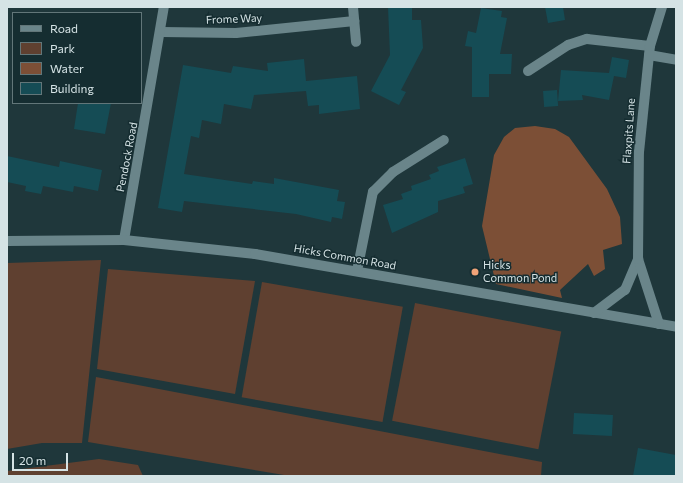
<!DOCTYPE html>
<style>
body{margin:0}
#map{position:relative;width:683px;height:483px;overflow:hidden;background:#1f373b;font-family:Commissioner,sans-serif}
div>[style]{position:absolute}
[style*='--x']{left:calc(var(--x)*1px);top:calc(var(--y)*1px);width:calc(var(--w)*1px);rotate:calc(var(--a)*1deg)}
.green>*{inset:0;background:#5f4030;transform-origin:0 0}
.water>*{inset:0;background:#7c4f36}
.building>*{inset:0;background:#154c55;transform-origin:0 0}
.minor>*{height:10px;margin:-5px;padding:0 5px;transform-origin:5px;border-radius:5px;background:#6a858a}
.dots>*{width:11px;height:11px;translate:-50% -50%;box-sizing:border-box;border:2px solid #152d31;border-radius:50%}
span{translate:-50% -50%;white-space:nowrap;text-align:center;line-height:1.15;-webkit-text-stroke:3px #152d31;paint-order:stroke}
.street-label{font-size:11px;color:#d5e3e5}
.poi-label{font-size:11px;color:#d5e3e5}
.left{translate:0 -50%;text-align:left}
.frame{position:absolute;inset:0;border:8px solid #d5e3e5;pointer-events:none}
.legend{position:absolute;left:12px;top:12px;width:130px;height:92px;box-sizing:border-box;background:#152d31;border:1px solid #627679;margin:0;padding:5px 7px;list-style:none;font-size:12px;color:#d5e3e5}
.legend li{display:flex;align-items:center;gap:8px;height:20px}
.legend b{width:20px;border:1px solid #627679}
.scale{position:absolute;left:12px;top:453px;width:56px;height:18px;box-sizing:border-box;border:2px solid #d5e3e5;border-top:0;padding-left:5px;font-size:12px;line-height:14px;white-space:nowrap;color:#d5e3e5;-webkit-text-stroke:3px #152d31;paint-order:stroke}
</style>
<div id="map">
<div class="green">
<i style="clip-path:polygon(101px 260px,82px 443px,42px 443px,7px 449px,7px 263px)"></i>
<i style="clip-path:polygon(108px 269px,255px 281px,235px 394px,97px 369px)"></i>
<i style="left:262px;top:282px;width:143px;height:117px;rotate:10deg"></i>
<i style="left:415px;top:303px;width:149px;height:120px;rotate:11deg"></i>
<i style="clip-path:polygon(96px 377px,542px 462px,541px 476px,290px 476px,88px 442px)"></i>
<i style="clip-path:polygon(99px 459px,138px 465px,143px 476px,7px 476px,7px 471px)"></i>
</div>
<div class="water">
<i style="clip-path:polygon(535px 126px,555px 129px,569px 137px,607px 189px,620px 217px,622px 244px,603px 250px,605px 269px,594px 276px,588px 264px,560px 290px,562px 298px,496px 284px,482px 226px,494px 155px,504px 137px,515px 128px)"></i>
</div>
<div class="building">
<i style="clip-path:polygon(388px 7px,412px 7px,412px 20px,421px 20px,423px 48px,401px 90px,406px 92px,399px 105px,371px 91px,390px 55px)"></i>
<i style="clip-path:polygon(545px 7px,563px 7px,565px 20px,548px 23px)"></i>
<i style="clip-path:polygon(481px 8px,502px 11px,501px 17px,507px 18px,500px 54px,512px 54px,511px 74px,489px 74px,489px 97px,472px 97px,472px 47px,465px 46px,468px 31px,476px 33px)"></i>
<i style="clip-path:polygon(612px 57px,629px 60px,626px 78px,614px 76px,609px 100px,582px 95px,583px 100px,558px 101px,561px 70px,609px 73px)"></i>
<i style="clip-path:polygon(304px 59px,306px 81px,357px 76px,360px 109px,319px 114px,319px 105px,308px 106px,306px 91px,254px 95px,251px 109px,224px 104px,221px 124px,202px 120px,199px 138px,191px 136px,184px 174px,252px 184px,253px 181px,274px 184px,274px 178px,339px 190px,337px 201px,345px 202px,342px 219px,332px 217px,331px 222px,296px 214px,184px 201px,182px 212px,158px 208px,183px 65px,231px 73px,233px 66px,268px 71px,267px 63px)"></i>
<i style="left:557px;top:90px;width:16px;height:14px;rotate:86deg"></i>
<i style="clip-path:polygon(78px 103px,111px 103px,105px 134px,74px 129px)"></i>
<i style="clip-path:polygon(7px 156px,59px 167px,60px 161px,102px 170px,98px 191px,74px 186px,73px 192px,43px 186px,41px 194px,25px 191px,26px 186px,7px 182px)"></i>
<i style="clip-path:polygon(465px 158px,473px 184px,463px 187px,465px 193px,438px 201px,438px 212px,392px 233px,383px 205px,403px 199px,401px 194px,412px 190px,411px 186px,431px 179px,429px 175px,439px 171px,437px 167px)"></i>
<i style="left:574px;top:413px;width:39px;height:21px;rotate:3deg"></i>
<i style="clip-path:polygon(638px 448px,676px 455px,676px 476px,633px 476px)"></i>
</div>
<div class="minor">
<i style="--x:353;--y:7;--w:35;--a:85"></i>
<i style="--x:162;--y:32;--w:74;--a:0.8"></i>
<i style="--x:236;--y:33;--w:119;--a:-5.8"></i>
<i style="--x:649;--y:55;--w:27;--a:10"></i>
<i style="--x:528;--y:71;--w:48;--a:-33"></i>
<i style="--x:568;--y:45;--w:20;--a:-18"></i>
<i style="--x:587;--y:39;--w:63;--a:6.3"></i>
<i style="--x:124;--y:240;--w:236;--a:-80.3"></i>
<i style="--x:7;--y:241;--w:117;--a:-0.5"></i>
<i style="--x:124;--y:240;--w:132;--a:6.1"></i>
<i style="--x:255;--y:254;--w:427;--a:9.8"></i>
<i style="--x:357;--y:271;--w:81;--a:-78.6"></i>
<i style="--x:373;--y:192;--w:28;--a:-45"></i>
<i style="--x:393;--y:172;--w:60;--a:-32.1"></i>
<i style="--x:594;--y:313;--w:39;--a:-37"></i>
<i style="--x:625;--y:290;--w:34;--a:-67"></i>
<i style="--x:659;--y:324;--w:68;--a:-107.9"></i>
<i style="--x:638;--y:259;--w:107;--a:-89.5"></i>
<i style="--x:639;--y:152;--w:107;--a:-84.1"></i>
<i style="--x:650;--y:46;--w:41;--a:-72.9"></i>
</div>
<div class="dots">
<i style="left:475px;top:272px;background:#efa378"></i>
</div>
<div class="street-label">
<span style="left:234px;top:19px;rotate:-2deg">Frome Way</span>
<span style="left:629px;top:131px;rotate:-86deg">Flaxpits Lane</span>
<span style="left:127px;top:157px;rotate:-79deg">Pendock Road</span>
<span style="left:345px;top:257px;rotate:10deg">Hicks Common Road</span>
</div>
<div class="poi-label">
<span class="left" style="left:483px;top:272px">Hicks<br>Common Pond</span>
</div>
<div class="frame"></div>
<ul class="legend">
<li><b style="height:5px;background:#6a858a"></b>Road</li>
<li><b style="height:11px;background:#5f4030"></b>Park</li>
<li><b style="height:11px;background:#7c4f36"></b>Water</li>
<li><b style="height:11px;background:#154c55"></b>Building</li>
</ul>
<div class="scale">20 m</div>
</div>
